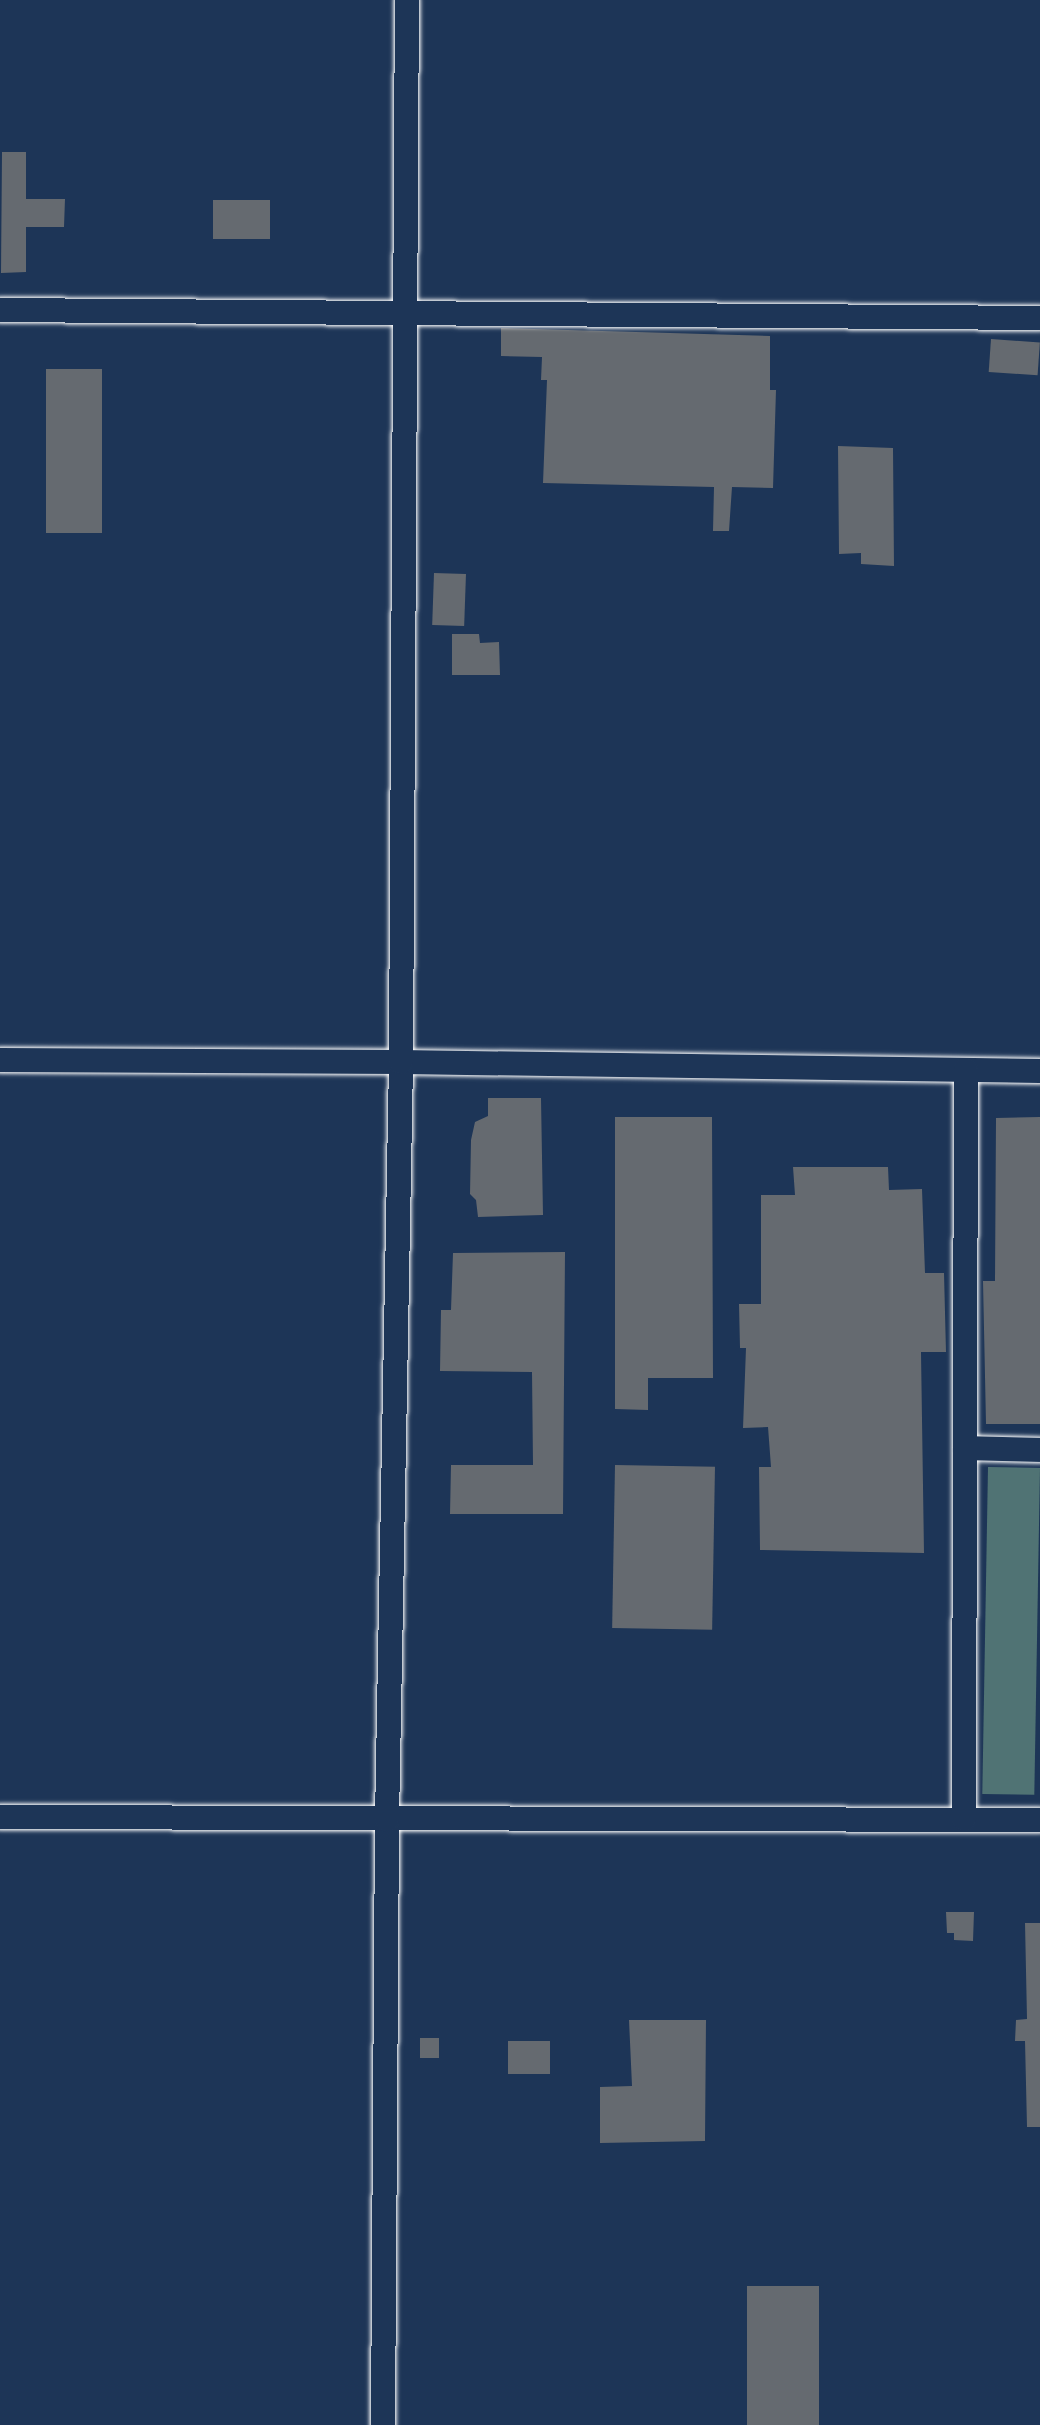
<!DOCTYPE html>
<style>
body{margin:0}
#map{position:relative;width:1040px;height:2425px;overflow:hidden;background:#1d3557;font-family:"Patrick Hand",sans-serif}
div>[style]{position:absolute}
[style*='--x']{left:calc(var(--x)*1px);top:calc(var(--y)*1px);width:calc(var(--w)*1px);rotate:calc(var(--a)*1deg)}
.green>*{inset:0;background:#507374;transform-origin:0 0}
.building>*{inset:0;background:#656a70;transform-origin:0 0}
.roads{filter:drop-shadow(0 0 2px #fff) drop-shadow(0 0 2px #fff)}
.minor>*{height:24px;margin:-12px;padding:0 12px;transform-origin:12px;border-radius:12px;background:#1d3557}
span{translate:-50% -50%;white-space:nowrap;text-align:center;line-height:1.15;-webkit-text-stroke:4.5px #1d3557;paint-order:stroke}
</style>
<div id="map">
<div class="green">
<i style="left:988px;top:1467px;width:52px;height:327px;rotate:1deg"></i>
</div>
<div class="building">
<i style="clip-path:polygon(2px 152px,26px 152px,26px 199px,65px 199px,64px 227px,26px 227px,26px 272px,1px 273px)"></i>
<i style="left:270px;top:200px;width:39px;height:57px;rotate:90deg"></i>
<i style="clip-path:polygon(501px 328px,770px 336px,770px 390px,776px 390px,773px 488px,732px 487px,729px 531px,713px 531px,714px 487px,543px 483px,547px 380px,541px 380px,542px 357px,501px 356px)"></i>
<i style="left:991px;top:339px;width:49px;height:33px;rotate:4deg"></i>
<i style="left:46px;top:369px;width:56px;height:164px"></i>
<i style="clip-path:polygon(838px 446px,893px 448px,894px 566px,861px 564px,861px 553px,839px 554px)"></i>
<i style="left:434px;top:573px;width:32px;height:52px;rotate:2deg"></i>
<i style="clip-path:polygon(452px 634px,479px 634px,480px 643px,499px 642px,500px 675px,452px 675px)"></i>
<i style="clip-path:polygon(488px 1098px,541px 1098px,543px 1215px,478px 1217px,476px 1200px,470px 1194px,471px 1140px,475px 1122px,488px 1116px)"></i>
<i style="clip-path:polygon(615px 1117px,712px 1117px,713px 1378px,648px 1378px,648px 1410px,615px 1409px)"></i>
<i style="clip-path:polygon(1040px 1117px,1040px 1424px,986px 1424px,983px 1281px,995px 1281px,996px 1118px)"></i>
<i style="clip-path:polygon(793px 1167px,888px 1167px,889px 1190px,922px 1189px,925px 1273px,944px 1273px,946px 1352px,921px 1352px,924px 1553px,760px 1550px,759px 1467px,771px 1467px,768px 1427px,743px 1428px,746px 1348px,740px 1348px,739px 1304px,761px 1304px,761px 1195px,795px 1195px)"></i>
<i style="clip-path:polygon(565px 1252px,563px 1514px,450px 1514px,451px 1465px,533px 1465px,532px 1372px,440px 1371px,441px 1310px,451px 1310px,453px 1253px)"></i>
<i style="left:615px;top:1465px;width:100px;height:163px;rotate:1deg"></i>
<i style="clip-path:polygon(946px 1912px,974px 1912px,973px 1941px,954px 1940px,954px 1933px,947px 1933px)"></i>
<i style="clip-path:polygon(1025px 1923px,1040px 1923px,1040px 2127px,1027px 2127px,1025px 2041px,1015px 2041px,1016px 2020px,1027px 2019px)"></i>
<i style="clip-path:polygon(629px 2020px,706px 2020px,705px 2141px,600px 2143px,600px 2087px,632px 2086px)"></i>
<i style="left:420px;top:2038px;width:19px;height:20px"></i>
<i style="left:508px;top:2041px;width:42px;height:33px"></i>
<i style="left:819px;top:2286px;width:139px;height:72px;rotate:90deg"></i>
</div>
<div class="roads">
<div class="minor">
<i style="--x:0;--y:310;--w:1040;--a:0.44"></i>
<i style="--x:0;--y:1060;--w:401;--a:0.3"></i>
<i style="--x:401;--y:1062;--w:639;--a:0.81"></i>
<i style="--x:965;--y:1448;--w:75;--a:1.5"></i>
<i style="--x:0;--y:1817;--w:1040;--a:0.17"></i>
<i style="--x:964;--y:1819;--w:749;--a:-89.85"></i>
<i style="--x:383;--y:2425;--w:605;--a:-89.62"></i>
<i style="--x:387;--y:1820;--w:758;--a:-88.94"></i>
<i style="--x:401;--y:1062;--w:1062;--a:-89.68"></i>
</div>
</div>
</div>
